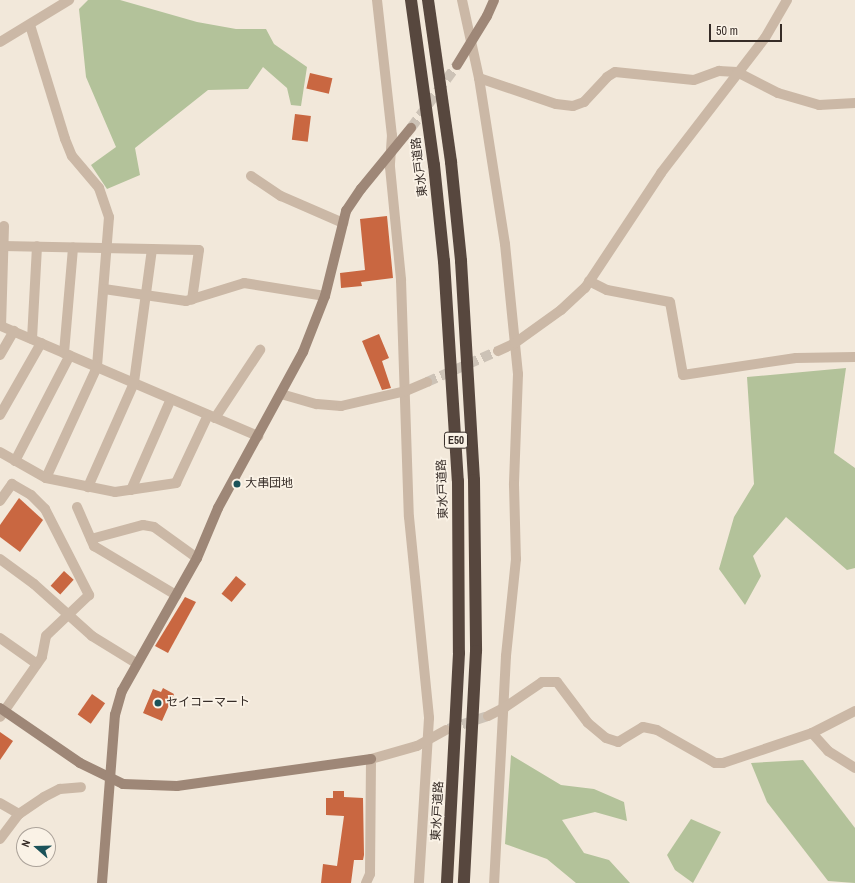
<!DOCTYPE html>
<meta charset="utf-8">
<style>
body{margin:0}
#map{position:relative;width:855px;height:883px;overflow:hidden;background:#f2e8da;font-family:"Archivo Narrow","Noto Sans JP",sans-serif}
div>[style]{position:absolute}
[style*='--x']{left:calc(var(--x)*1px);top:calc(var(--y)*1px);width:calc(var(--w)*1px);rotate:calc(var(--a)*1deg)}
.green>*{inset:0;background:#b3c29a}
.building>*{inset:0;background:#c96741;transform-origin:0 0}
.street-tunnel>*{height:10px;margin-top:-5px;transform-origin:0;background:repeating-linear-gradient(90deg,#ccc2b6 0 10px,transparent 0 15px)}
.secondary-tunnel>*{height:10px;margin-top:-5px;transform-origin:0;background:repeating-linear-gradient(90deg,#ccc2b6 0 10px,transparent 0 15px)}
.street>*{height:10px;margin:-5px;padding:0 5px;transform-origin:5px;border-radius:5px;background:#cbb8a6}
.secondary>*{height:10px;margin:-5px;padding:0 5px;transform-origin:5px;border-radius:5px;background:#9e8777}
.highway>*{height:12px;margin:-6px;padding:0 6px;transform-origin:6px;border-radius:6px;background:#57473e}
.dots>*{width:11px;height:11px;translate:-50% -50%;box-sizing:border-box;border:2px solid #faf2e6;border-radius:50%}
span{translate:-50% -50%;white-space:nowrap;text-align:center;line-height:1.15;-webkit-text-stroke:3.5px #faf2e6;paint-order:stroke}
.shield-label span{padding:1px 3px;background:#faf2e6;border:1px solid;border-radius:3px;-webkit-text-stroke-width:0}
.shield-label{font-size:11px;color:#362c27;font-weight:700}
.street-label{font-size:12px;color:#362c27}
.poi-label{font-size:12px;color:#362c27}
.left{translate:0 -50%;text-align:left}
.north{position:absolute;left:16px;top:827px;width:40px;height:40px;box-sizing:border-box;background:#faf2e6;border:1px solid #aca39a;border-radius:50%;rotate:290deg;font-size:11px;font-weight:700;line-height:16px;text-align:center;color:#362c27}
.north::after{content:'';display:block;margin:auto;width:14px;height:18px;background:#1b5259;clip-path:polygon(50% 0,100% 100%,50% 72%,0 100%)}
.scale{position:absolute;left:709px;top:24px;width:73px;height:18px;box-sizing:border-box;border:2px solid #362c27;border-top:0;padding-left:5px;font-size:12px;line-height:14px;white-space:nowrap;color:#362c27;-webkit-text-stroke:3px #faf2e6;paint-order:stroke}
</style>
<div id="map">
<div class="green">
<i style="clip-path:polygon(88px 0,120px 0,197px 22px,236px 29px,266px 29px,274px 44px,307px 67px,301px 106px,291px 105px,287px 88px,263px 67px,248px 89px,208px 90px,135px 148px,140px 175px,107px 189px,91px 165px,116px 147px,86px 77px,79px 9px)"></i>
<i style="clip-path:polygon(846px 368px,834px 453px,855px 468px,855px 568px,847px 570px,786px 517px,753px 556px,761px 576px,745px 605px,719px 569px,734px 517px,754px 484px,747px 377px)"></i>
<i style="clip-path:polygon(511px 755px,561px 785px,594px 789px,624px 802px,627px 821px,595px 812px,562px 820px,584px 853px,609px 860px,630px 883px,576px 883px,547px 859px,505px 844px)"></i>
<i style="clip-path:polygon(803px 760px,855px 828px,855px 883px,828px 881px,767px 802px,751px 763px)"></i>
<i style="clip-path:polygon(691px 819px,721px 832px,693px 883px,675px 870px,667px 855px)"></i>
</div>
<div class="building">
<i style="left:310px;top:73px;width:23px;height:16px;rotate:13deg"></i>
<i style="left:295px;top:114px;width:16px;height:26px;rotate:7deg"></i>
<i style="clip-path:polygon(387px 216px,393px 278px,361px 282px,362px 286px,341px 288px,340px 273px,365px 270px,360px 219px)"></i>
<i style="clip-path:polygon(379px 334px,389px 358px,382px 361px,391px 388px,382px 390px,362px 341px)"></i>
<i style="clip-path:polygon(19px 498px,43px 520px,20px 552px,0 537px,0 525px)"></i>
<i style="left:64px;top:571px;width:13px;height:20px;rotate:42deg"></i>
<i style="left:236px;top:576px;width:13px;height:23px;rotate:39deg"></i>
<i style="clip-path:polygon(185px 597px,196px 602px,168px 653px,155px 646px)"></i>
<i style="clip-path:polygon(163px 688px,174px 694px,162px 721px,143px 713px,153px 689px,161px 692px)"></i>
<i style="left:92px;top:694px;width:16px;height:25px;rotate:35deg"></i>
<i style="clip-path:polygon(0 732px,13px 741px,0 760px)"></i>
<i style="clip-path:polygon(333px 791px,344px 791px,344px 797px,363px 798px,364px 855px,363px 860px,354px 860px,351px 883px,321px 883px,323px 864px,337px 866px,344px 816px,326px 815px,326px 798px,333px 798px)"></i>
</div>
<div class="street-tunnel">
<i style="--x:427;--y:382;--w:77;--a:-23.6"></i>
<i style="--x:448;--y:729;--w:42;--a:-18"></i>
</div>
<div class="secondary-tunnel">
<i style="--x:411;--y:128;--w:78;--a:-53.9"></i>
</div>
<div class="street">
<i style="--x:377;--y:0;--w:136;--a:83.7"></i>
<i style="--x:392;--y:135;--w:32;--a:94"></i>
<i style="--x:390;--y:167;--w:114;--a:84.4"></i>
<i style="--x:401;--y:280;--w:237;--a:88.1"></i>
<i style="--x:409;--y:517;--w:202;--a:84.3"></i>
<i style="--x:429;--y:718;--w:165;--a:93.5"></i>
<i style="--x:462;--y:0;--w:80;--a:77.7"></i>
<i style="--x:479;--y:78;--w:168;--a:81.1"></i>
<i style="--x:505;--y:244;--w:131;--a:84.3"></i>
<i style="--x:518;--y:374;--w:111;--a:92.1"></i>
<i style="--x:514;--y:485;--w:74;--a:88.5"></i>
<i style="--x:516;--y:559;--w:98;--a:95.9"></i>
<i style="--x:506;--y:656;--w:227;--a:93"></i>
<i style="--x:30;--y:25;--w:119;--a:72.9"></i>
<i style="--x:65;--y:139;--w:18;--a:68"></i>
<i style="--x:72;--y:156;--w:42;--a:49.8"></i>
<i style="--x:99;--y:188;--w:31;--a:71"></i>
<i style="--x:109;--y:217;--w:150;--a:94.6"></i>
<i style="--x:97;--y:367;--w:122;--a:114.7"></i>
<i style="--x:0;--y:42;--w:81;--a:-31.3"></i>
<i style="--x:479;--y:78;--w:81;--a:18.7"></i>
<i style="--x:556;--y:104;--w:17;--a:7"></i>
<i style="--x:573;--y:106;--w:12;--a:-20"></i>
<i style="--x:584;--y:102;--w:34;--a:-47"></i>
<i style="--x:607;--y:77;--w:9;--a:-32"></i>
<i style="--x:615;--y:72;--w:79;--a:5.8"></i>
<i style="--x:694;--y:80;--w:27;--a:-20"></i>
<i style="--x:719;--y:71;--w:18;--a:3"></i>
<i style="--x:737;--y:72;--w:46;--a:27.1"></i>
<i style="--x:778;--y:93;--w:43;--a:16.3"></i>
<i style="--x:819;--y:105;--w:36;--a:-3"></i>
<i style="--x:251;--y:176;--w:36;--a:34"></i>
<i style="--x:281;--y:196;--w:68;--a:23.5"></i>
<i style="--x:4;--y:226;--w:100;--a:91.7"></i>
<i style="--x:1;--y:326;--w:280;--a:23.2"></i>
<i style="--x:3;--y:246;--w:149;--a:1.2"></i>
<i style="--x:152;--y:249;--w:135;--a:97.7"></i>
<i style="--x:134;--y:383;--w:114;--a:113.9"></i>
<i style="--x:152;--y:249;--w:47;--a:1.2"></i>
<i style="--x:199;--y:250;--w:50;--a:98"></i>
<i style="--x:589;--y:281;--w:20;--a:27"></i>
<i style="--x:607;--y:290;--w:64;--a:10.8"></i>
<i style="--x:670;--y:302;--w:74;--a:79.9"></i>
<i style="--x:683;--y:375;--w:114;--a:-8.6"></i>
<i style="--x:796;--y:358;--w:59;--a:-1"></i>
<i style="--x:104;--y:289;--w:83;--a:8.3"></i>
<i style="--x:186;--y:301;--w:61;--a:-17.2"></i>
<i style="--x:244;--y:283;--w:82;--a:9.1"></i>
<i style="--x:32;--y:339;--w:93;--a:-86.9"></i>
<i style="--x:498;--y:351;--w:19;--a:-25"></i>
<i style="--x:515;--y:343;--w:57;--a:-35.7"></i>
<i style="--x:561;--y:310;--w:33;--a:-43"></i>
<i style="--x:585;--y:288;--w:138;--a:-56.5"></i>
<i style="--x:661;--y:173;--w:170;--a:-52.4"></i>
<i style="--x:765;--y:38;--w:44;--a:-59.9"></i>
<i style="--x:64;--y:353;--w:106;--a:-85.1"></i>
<i style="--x:0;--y:355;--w:28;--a:-60"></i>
<i style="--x:281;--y:394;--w:37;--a:16"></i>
<i style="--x:317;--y:404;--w:24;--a:5"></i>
<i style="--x:341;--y:406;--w:67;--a:-13"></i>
<i style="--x:406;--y:391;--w:23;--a:-23"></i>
<i style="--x:0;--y:415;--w:83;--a:-60.3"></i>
<i style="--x:215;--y:418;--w:82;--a:-56.5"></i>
<i style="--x:0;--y:452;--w:53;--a:29.5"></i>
<i style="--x:46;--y:478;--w:70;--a:11.5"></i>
<i style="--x:115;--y:492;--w:62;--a:-8.4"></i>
<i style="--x:176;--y:483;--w:75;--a:-64.8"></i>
<i style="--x:15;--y:461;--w:119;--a:-62.6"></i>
<i style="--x:131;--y:490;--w:99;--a:-66.3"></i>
<i style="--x:0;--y:501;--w:21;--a:-55"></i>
<i style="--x:12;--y:484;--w:22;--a:30"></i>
<i style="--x:31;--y:495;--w:20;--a:45"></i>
<i style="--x:45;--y:509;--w:97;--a:62.9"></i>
<i style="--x:89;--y:595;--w:59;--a:136.4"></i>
<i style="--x:46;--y:636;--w:21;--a:101"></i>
<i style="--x:42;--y:657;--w:73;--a:125"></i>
<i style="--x:77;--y:507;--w:43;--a:66.4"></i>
<i style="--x:94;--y:546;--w:96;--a:30.9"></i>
<i style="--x:91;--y:539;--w:54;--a:-15.1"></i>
<i style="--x:143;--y:525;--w:11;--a:10"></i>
<i style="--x:154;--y:527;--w:53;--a:35.8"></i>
<i style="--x:0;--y:559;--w:42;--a:36.3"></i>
<i style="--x:34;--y:584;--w:78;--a:41.9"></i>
<i style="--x:92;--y:636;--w:52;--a:31.5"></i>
<i style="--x:0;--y:638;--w:45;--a:35.1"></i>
<i style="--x:488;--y:716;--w:18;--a:-27"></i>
<i style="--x:504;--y:708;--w:46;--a:-34.4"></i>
<i style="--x:542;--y:682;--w:15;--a:0"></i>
<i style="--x:557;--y:682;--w:51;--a:52.9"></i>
<i style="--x:588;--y:723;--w:23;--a:40"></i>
<i style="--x:606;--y:738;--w:13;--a:18"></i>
<i style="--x:618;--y:742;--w:29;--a:-31"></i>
<i style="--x:643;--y:727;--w:14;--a:12"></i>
<i style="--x:657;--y:730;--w:67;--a:29.6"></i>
<i style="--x:715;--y:763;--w:8;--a:0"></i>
<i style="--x:723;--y:763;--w:94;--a:-18.6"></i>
<i style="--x:812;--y:733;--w:48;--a:-27.1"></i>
<i style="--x:812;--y:733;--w:24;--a:48"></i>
<i style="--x:828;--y:751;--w:32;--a:32"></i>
<i style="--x:0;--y:803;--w:22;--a:30"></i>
<i style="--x:0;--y:839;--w:31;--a:-53"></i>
<i style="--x:19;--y:814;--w:30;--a:-34"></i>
<i style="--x:44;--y:797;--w:18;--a:-27"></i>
<i style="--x:60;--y:789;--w:21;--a:-5"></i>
<i style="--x:366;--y:883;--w:10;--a:-66"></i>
<i style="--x:370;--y:874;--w:115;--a:-89.5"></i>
<i style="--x:371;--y:759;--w:48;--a:-15.8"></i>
<i style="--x:417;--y:746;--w:33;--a:-29"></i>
</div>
<div class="secondary">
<i style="--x:457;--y:65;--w:57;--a:-58.5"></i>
<i style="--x:487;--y:16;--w:17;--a:-66"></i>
<i style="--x:0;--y:708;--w:97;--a:34.5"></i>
<i style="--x:80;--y:763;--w:48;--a:26"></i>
<i style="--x:123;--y:784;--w:54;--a:2.1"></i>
<i style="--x:177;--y:786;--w:196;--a:-7.9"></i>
<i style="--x:102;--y:883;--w:169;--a:-85.6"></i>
<i style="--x:115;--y:715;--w:25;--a:-74"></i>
<i style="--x:122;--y:691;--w:153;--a:-60.6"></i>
<i style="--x:197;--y:558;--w:54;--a:-67.2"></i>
<i style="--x:218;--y:508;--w:178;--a:-61.4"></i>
<i style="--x:303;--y:352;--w:60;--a:-68.6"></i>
<i style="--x:325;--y:296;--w:88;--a:-76.1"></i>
<i style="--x:346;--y:211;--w:27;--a:-56"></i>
<i style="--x:361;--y:189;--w:79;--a:-50.7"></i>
</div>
<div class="highway">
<i style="--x:411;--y:0;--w:167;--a:82.1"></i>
<i style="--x:434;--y:165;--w:97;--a:84.1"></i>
<i style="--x:444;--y:261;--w:220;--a:86.4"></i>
<i style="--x:458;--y:481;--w:172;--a:89.7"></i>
<i style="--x:459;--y:653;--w:230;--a:93"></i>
<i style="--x:428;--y:0;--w:164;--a:81.9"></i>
<i style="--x:451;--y:162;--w:100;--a:84.2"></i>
<i style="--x:461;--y:261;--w:219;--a:86.6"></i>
<i style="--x:474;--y:480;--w:171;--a:89.3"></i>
<i style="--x:476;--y:651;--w:232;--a:93"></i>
</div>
<div class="dots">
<i style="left:237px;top:484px;background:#1b5259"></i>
<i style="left:158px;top:703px;background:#1b5259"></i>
</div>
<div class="shield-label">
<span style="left:456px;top:440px">E50</span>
</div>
<div class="street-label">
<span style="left:420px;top:167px;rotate:-97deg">東水戸道路</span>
<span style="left:443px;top:489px;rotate:-92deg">東水戸道路</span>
<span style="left:438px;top:811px;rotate:-87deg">東水戸道路</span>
</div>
<div class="poi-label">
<span class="left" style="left:245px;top:484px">大串団地</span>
<span class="left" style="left:166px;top:703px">セイコーマート</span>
</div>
<div class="north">N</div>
<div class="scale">50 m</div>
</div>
